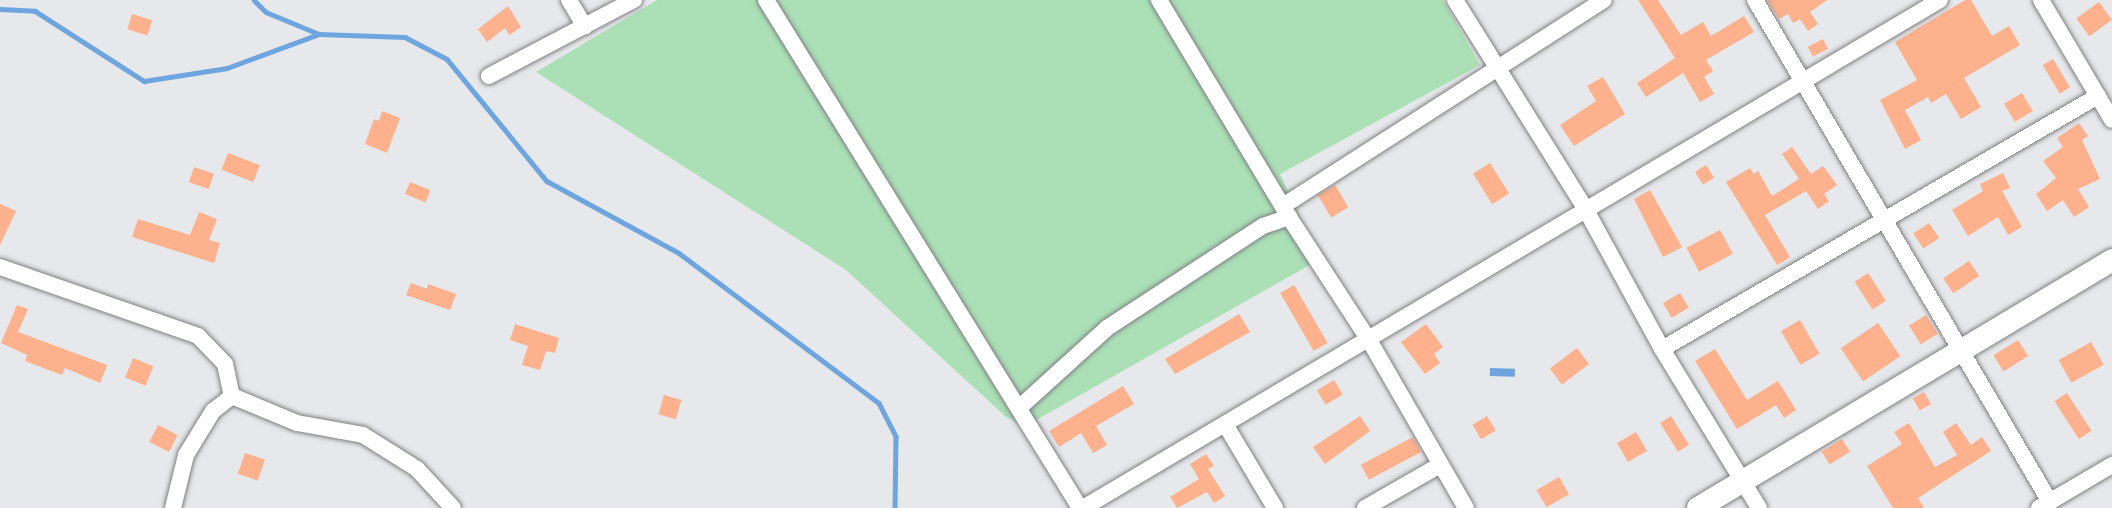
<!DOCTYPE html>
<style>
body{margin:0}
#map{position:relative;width:2112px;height:508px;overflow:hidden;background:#e7e8eb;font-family:Karla,sans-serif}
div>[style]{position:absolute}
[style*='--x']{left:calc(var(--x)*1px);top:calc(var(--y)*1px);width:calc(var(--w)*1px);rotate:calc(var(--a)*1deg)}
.green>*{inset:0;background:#abe0b6}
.water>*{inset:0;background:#6ea5de;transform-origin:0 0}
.stream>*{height:4.5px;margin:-2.25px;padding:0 2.25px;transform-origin:2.25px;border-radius:2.25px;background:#6ea5de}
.building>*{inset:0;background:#fdb18c;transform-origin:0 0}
.roads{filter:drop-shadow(0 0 2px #7f7f82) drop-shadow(0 0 2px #7f7f82)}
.street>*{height:16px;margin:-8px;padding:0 8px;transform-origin:8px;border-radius:8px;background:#fff}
.secondary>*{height:22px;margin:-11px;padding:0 11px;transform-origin:11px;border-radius:11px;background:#fff}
span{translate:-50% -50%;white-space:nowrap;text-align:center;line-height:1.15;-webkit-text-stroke:4.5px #f5f5f8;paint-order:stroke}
</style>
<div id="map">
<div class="green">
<i style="clip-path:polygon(657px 0,1443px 0,1480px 65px,1280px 174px,1320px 259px,1024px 427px,1005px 416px,846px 270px,536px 72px)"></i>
</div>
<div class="water">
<i style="left:1490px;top:368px;width:25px;height:8px;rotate:2deg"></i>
</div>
<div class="stream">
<i style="--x:254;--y:0;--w:17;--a:45"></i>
<i style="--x:266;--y:12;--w:57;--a:22.5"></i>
<i style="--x:0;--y:9;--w:35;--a:3"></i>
<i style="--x:35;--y:11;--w:130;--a:32.7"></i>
<i style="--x:144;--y:81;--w:84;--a:-8.9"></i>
<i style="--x:227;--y:68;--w:98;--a:-20.3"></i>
<i style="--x:319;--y:34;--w:86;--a:2"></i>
<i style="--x:405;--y:37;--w:47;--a:27.6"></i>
<i style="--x:447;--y:59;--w:158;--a:50.7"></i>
<i style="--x:547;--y:181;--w:150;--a:28.6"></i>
<i style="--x:679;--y:253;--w:250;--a:36.9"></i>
<i style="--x:879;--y:403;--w:38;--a:63"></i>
<i style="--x:896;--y:437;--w:71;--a:90.8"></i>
</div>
<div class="building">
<i style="clip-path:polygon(1638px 0,1658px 0,1681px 35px,1703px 22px,1711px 36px,1744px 16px,1754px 32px,1706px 60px,1713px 71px,1704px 77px,1714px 94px,1700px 102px,1683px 73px,1646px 97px,1637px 83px,1675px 58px)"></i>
<i style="clip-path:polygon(1767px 0,1827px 0,1810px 12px,1818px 24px,1808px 31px,1800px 19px,1793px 23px,1788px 14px,1779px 19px)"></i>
<i style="clip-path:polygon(1965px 0,1971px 0,1992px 36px,2009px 26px,2020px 45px,1964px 78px,1981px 107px,1961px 119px,1946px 94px,1931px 103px,1928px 97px,1905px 110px,1921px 140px,1905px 149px,1880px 100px,1917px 80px,1895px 42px)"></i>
<i style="left:2099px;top:2px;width:22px;height:28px;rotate:54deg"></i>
<i style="clip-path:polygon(508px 6px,521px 27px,509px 35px,505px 28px,487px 42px,478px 29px)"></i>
<i style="left:132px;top:14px;width:21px;height:16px;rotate:17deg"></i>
<i style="left:1823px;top:39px;width:11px;height:17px;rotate:63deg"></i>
<i style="left:2053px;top:59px;width:33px;height:12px;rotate:59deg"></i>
<i style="clip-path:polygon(1603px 77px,1625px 114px,1574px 146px,1560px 125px,1596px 101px,1587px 86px)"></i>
<i style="left:2022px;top:93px;width:21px;height:21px;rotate:59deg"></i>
<i style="clip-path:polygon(382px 111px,400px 118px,387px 153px,365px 144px,374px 119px,379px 121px)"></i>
<i style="clip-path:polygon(2079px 123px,2088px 136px,2082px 140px,2100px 179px,2078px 189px,2089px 207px,2074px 217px,2063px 200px,2047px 211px,2036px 194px,2056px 178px,2043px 161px,2063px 147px,2057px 138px)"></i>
<i style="clip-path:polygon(1792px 147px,1811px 174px,1823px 166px,1837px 185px,1824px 194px,1829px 201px,1818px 209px,1806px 191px,1765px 215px,1790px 257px,1777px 265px,1726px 182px,1750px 168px,1754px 174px,1758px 171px,1772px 196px,1799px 179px,1782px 154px)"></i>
<i style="left:228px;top:153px;width:34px;height:18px;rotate:21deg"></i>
<i style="left:1490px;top:163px;width:36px;height:20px;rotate:58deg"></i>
<i style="left:1706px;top:165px;width:15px;height:13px;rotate:58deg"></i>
<i style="left:194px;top:167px;width:21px;height:16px;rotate:19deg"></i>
<i style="clip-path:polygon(2003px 173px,2010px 188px,2002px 191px,2022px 227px,2008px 235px,1998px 217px,1968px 236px,1952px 210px,1983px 191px,1980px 184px)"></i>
<i style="left:410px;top:182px;width:22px;height:13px;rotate:22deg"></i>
<i style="left:1335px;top:185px;width:26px;height:20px;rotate:59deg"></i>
<i style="clip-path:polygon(1650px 190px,1682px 247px,1663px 257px,1634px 199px)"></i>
<i style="clip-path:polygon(0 204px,16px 211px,0 245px)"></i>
<i style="clip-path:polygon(199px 212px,217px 219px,209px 240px,220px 243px,214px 263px,132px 237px,138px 219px,190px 235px)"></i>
<i style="left:1929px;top:223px;width:18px;height:19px;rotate:56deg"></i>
<i style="left:1720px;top:230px;width:27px;height:38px;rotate:62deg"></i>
<i style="left:1969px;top:261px;width:18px;height:31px;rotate:56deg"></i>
<i style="left:1868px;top:273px;width:33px;height:16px;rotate:57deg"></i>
<i style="clip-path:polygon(411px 283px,427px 289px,428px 284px,456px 294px,450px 310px,406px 295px)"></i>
<i style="left:1294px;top:285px;width:67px;height:16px;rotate:60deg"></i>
<i style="left:1680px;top:293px;width:17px;height:20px;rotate:59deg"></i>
<i style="clip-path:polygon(17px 305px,28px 309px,18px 332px,107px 365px,100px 383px,65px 368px,62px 375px,25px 361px,27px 355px,1px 343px)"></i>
<i style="clip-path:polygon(1239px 314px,1250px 332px,1175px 374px,1165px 359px)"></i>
<i style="left:1926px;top:315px;width:22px;height:20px;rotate:58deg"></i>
<i style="left:1800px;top:320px;width:39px;height:22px;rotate:60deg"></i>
<i style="left:1878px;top:323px;width:40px;height:45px;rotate:56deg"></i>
<i style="clip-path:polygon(515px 324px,559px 338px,555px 353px,546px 351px,540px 370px,522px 365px,528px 346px,510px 340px)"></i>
<i style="clip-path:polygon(1426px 324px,1443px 347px,1434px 354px,1440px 363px,1425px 374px,1401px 342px)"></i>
<i style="left:2018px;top:340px;width:19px;height:29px;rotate:58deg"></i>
<i style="left:2091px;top:342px;width:26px;height:37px;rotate:61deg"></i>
<i style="left:1577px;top:348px;width:20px;height:34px;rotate:53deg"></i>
<i style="clip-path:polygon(1715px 349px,1747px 400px,1778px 381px,1796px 410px,1784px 418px,1776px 405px,1737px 429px,1695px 361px)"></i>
<i style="left:133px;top:358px;width:22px;height:21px;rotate:22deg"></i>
<i style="left:1334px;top:380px;width:17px;height:20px;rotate:59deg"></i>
<i style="clip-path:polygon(1123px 386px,1134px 404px,1096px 426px,1107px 445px,1093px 453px,1081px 433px,1059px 447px,1049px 431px)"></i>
<i style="left:1924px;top:392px;width:14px;height:13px;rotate:60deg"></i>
<i style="left:2067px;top:393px;width:45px;height:15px;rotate:57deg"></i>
<i style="left:664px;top:395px;width:18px;height:20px;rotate:16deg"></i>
<i style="clip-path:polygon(1360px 416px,1370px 431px,1325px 464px,1313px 447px)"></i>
<i style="left:1487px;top:416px;width:17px;height:17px;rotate:59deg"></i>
<i style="left:1671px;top:416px;width:34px;height:13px;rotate:58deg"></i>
<i style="clip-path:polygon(1909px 423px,1935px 467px,1957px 455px,1943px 432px,1956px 423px,1971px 445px,1982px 437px,1991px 451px,1918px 498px,1924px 508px,1893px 508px,1867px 466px,1902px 444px,1894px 432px)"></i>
<i style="left:158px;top:425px;width:22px;height:19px;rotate:27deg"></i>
<i style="left:1636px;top:432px;width:22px;height:22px;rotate:60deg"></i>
<i style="left:1413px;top:437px;width:17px;height:59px;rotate:62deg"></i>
<i style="left:1842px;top:439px;width:15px;height:24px;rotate:58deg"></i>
<i style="left:245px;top:453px;width:21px;height:22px;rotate:19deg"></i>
<i style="clip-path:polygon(1206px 454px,1214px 466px,1208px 469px,1225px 496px,1214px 503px,1207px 492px,1177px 508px,1170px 497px,1199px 479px,1190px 464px)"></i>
<i style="left:1559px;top:477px;width:20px;height:26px;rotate:60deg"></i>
</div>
<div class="roads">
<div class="street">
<i style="--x:569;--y:0;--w:31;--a:59"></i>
<i style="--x:766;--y:0;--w:597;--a:58.28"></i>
<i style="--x:1159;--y:0;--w:253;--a:59.1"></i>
<i style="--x:1289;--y:217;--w:147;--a:57"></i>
<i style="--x:1369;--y:340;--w:194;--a:60"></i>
<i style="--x:1455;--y:0;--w:248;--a:58"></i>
<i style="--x:1586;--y:210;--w:158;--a:61.3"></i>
<i style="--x:1662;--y:349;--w:186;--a:58.6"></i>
<i style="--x:1755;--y:0;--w:582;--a:59.56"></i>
<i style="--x:2041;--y:0;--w:139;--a:59.4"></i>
<i style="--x:489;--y:76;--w:164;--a:-27.7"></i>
<i style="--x:1283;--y:206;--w:381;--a:-32.7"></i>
<i style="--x:0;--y:267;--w:210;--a:19.2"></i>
<i style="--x:198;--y:336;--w:39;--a:46"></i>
<i style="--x:225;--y:364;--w:33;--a:78"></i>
<i style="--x:232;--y:396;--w:70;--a:22.6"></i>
<i style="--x:297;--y:423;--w:67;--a:10.3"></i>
<i style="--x:363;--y:435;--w:64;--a:32.2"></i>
<i style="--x:417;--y:469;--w:53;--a:47.3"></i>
<i style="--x:1662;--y:349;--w:504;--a:-30.13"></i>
<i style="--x:1020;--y:407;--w:118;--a:-42.2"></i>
<i style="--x:1107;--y:328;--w:186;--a:-33.2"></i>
<i style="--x:1263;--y:226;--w:28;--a:-19"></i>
<i style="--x:1225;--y:424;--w:98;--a:59.2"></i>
<i style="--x:173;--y:508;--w:55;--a:-76.2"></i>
<i style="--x:186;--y:455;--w:52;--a:-58.5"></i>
<i style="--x:213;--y:411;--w:24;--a:-38"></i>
<i style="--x:1083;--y:508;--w:996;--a:-30.66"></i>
<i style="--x:1365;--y:508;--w:86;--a:-29.8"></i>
<i style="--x:2039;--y:508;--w:85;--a:-30.5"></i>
</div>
<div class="secondary">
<i style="--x:1698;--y:508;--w:483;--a:-30.9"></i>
</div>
</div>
</div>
